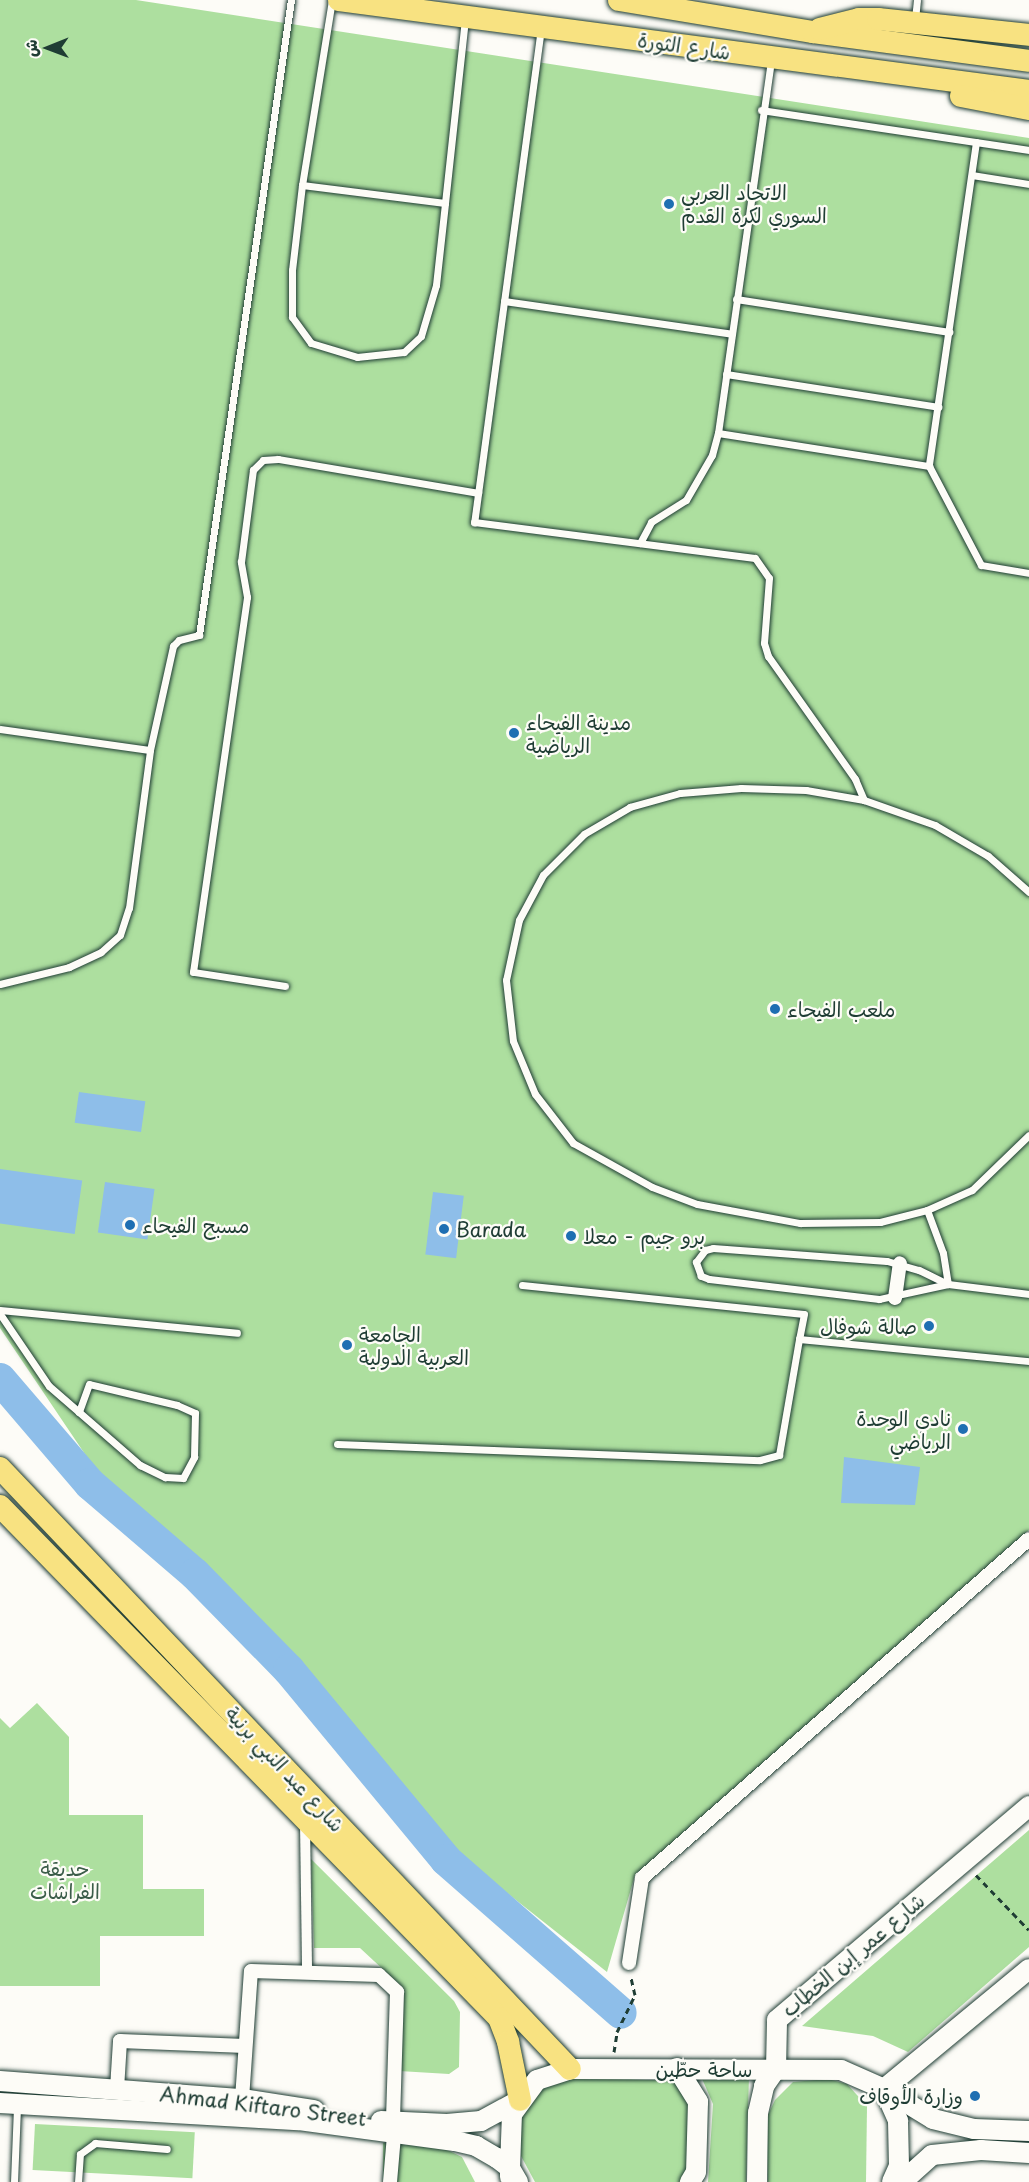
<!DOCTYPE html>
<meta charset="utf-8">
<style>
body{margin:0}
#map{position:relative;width:1029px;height:2182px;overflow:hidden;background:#fdfcf7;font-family:"Playpen Sans","Playpen Sans Arabic",sans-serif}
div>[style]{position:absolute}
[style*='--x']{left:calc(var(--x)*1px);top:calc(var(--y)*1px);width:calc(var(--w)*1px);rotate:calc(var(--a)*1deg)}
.green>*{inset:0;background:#addf9f;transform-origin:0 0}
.water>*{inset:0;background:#8ebee9;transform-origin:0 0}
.river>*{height:32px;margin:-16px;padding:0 16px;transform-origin:16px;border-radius:16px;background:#8ebee9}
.path>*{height:3px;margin-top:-1.5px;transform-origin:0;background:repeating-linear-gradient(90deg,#1f3d34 0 6px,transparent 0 10.5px)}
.roads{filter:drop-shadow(0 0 2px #1f3d34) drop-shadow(0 0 2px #1f3d34)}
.service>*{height:7px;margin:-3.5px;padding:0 3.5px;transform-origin:3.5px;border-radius:3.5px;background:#fdfcf7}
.pedestrian>*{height:10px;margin:-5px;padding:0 5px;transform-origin:5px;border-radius:5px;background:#fdfcf7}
.minor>*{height:14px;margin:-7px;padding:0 7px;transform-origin:7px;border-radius:7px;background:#fdfcf7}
.secondary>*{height:20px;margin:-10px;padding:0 10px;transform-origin:10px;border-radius:10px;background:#fdfcf7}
.primary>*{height:22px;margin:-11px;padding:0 11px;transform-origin:11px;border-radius:11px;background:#f8e281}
.dots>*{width:16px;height:16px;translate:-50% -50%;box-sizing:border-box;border:3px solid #fdfcf7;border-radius:50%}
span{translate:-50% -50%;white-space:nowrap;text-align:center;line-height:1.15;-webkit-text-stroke:4.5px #fdfcf7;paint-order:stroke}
.street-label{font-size:20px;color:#1f3d34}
.poi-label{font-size:20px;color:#1f3d34}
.left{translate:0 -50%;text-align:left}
.right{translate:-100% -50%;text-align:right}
.park-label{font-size:20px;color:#3b5d49}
.north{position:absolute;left:18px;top:18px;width:60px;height:60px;-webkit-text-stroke:4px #fdfcf7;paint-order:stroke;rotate:269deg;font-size:16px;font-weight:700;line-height:24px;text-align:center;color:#1f3d34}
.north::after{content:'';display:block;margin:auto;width:21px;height:27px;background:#1f3d34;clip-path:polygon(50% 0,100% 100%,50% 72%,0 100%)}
</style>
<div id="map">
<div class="green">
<i style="clip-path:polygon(0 0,136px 0,1029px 138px,1029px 1530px,635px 1875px,607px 1972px,454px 1851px,298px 1662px,203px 1566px,99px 1475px,0 1328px)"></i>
<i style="clip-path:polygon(37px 1703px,69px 1737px,69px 1815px,143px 1815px,143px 1889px,204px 1889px,204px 1936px,100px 1936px,100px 1986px,0 1986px,0 1718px,10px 1728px)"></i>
<i style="clip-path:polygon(1029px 1830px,1029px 1947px,908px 2052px,873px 2036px,802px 2026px)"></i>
<i style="clip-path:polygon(311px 1859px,454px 2001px,460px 2012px,459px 2067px,449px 2074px,399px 2071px,402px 1987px,360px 1948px,314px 1948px)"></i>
<i style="clip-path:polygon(700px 2074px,749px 2076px,746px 2182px,708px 2182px,713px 2104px)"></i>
<i style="clip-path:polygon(554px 2076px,678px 2081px,689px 2095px,691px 2162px,682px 2182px,535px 2182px,521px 2156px,521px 2110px)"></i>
<i style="clip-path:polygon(828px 2079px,847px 2084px,867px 2106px,866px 2182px,768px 2182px,766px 2119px,775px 2100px,793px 2082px)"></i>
<i style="left:35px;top:2124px;width:160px;height:46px;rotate:3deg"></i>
<i style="clip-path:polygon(383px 2143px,441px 2147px,462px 2157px,475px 2182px,383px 2182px)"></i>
</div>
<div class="water">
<i style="left:79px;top:1092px;width:67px;height:31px;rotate:8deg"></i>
<i style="left:0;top:1169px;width:83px;height:54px;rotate:8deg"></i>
<i style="left:105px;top:1182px;width:50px;height:51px;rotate:8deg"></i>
<i style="left:433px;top:1192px;width:31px;height:63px;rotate:7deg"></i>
<i style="clip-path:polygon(844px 1457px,920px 1467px,915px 1505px,841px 1503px)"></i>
</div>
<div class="river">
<i style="--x:0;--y:1379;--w:138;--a:49.4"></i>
<i style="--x:90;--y:1484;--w:138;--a:40.6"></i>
<i style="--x:195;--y:1574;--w:134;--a:45.6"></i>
<i style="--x:289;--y:1670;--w:246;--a:50.4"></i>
<i style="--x:446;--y:1860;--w:232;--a:41.2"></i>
</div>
<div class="path">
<i style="--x:976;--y:1875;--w:76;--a:46.1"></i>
<i style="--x:614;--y:2052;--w:20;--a:-81"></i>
<i style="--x:617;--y:2032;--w:41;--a:-64.1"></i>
<i style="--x:635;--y:1995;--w:18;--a:-103"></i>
</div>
<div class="roads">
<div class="service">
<i style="--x:332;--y:0;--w:187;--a:99.2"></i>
<i style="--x:302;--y:185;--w:144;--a:7.2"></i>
<i style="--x:445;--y:203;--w:185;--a:-83.8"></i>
<i style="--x:915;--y:19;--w:19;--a:-84"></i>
<i style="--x:541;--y:28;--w:499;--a:97.7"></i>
<i style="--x:474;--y:522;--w:283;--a:7.3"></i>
<i style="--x:755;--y:558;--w:24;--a:55"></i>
<i style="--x:769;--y:578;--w:65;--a:94.4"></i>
<i style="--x:764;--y:643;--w:14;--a:73"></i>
<i style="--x:768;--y:656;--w:151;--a:54.7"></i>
<i style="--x:855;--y:779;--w:23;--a:67"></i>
<i style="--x:761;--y:110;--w:271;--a:8.5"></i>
<i style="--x:976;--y:142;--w:327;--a:98.3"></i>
<i style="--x:929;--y:466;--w:112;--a:62.3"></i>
<i style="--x:981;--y:565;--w:49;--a:9.5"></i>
<i style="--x:972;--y:175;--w:58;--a:9"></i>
<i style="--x:302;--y:185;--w:86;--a:96.7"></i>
<i style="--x:292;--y:270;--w:47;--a:90"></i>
<i style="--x:292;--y:317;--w:32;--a:54"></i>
<i style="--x:311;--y:343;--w:48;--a:16.9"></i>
<i style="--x:357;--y:357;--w:47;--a:-6.1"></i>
<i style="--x:404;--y:352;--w:23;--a:-43"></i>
<i style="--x:421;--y:336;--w:53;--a:-73.6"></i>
<i style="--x:436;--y:285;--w:82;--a:-83.7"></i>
<i style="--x:736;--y:299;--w:216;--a:8.8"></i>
<i style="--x:504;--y:301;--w:230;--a:8.2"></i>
<i style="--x:726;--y:374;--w:215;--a:8.8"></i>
<i style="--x:718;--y:433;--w:214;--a:8.9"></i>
<i style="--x:640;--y:543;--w:24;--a:-62"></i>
<i style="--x:651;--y:522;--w:41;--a:-32.2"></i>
<i style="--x:686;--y:500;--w:52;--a:-60"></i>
<i style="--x:712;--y:455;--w:23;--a:-75"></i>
<i style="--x:718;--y:433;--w:376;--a:-81.9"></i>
<i style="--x:0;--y:729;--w:151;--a:8"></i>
<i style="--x:1029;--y:892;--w:55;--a:-138.7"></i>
<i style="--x:988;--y:856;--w:61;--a:-149.7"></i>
<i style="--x:935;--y:825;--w:75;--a:-160.6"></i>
<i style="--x:864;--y:800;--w:59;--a:-170.2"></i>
<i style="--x:806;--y:790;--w:65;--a:-178.2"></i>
<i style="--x:741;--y:788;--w:61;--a:175.3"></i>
<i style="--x:680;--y:793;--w:52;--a:164.4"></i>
<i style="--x:630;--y:807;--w:53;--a:149.6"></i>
<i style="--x:584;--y:834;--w:58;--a:135"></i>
<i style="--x:543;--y:875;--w:51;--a:118.1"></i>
<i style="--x:519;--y:920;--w:61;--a:102.2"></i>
<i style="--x:506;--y:980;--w:61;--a:83.5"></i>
<i style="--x:513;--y:1041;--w:57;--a:67.5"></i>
<i style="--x:535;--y:1094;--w:62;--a:52.2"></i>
<i style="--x:573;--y:1143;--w:90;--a:29.1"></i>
<i style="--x:652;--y:1187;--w:48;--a:20.7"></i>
<i style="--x:697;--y:1204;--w:105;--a:10.5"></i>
<i style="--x:800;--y:1223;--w:80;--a:-0.7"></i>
<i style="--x:880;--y:1222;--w:49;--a:-14.3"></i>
<i style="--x:927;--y:1210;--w:49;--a:-24"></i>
<i style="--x:972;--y:1190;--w:79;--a:-44"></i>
<i style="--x:0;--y:984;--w:71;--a:-13.8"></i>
<i style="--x:69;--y:967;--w:35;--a:-25"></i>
<i style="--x:101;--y:952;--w:25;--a:-42"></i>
<i style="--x:120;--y:935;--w:28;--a:-72"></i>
<i style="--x:129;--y:908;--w:159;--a:-82.4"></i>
<i style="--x:150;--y:750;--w:107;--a:-77.5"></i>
<i style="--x:173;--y:646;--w:8;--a:-45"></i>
<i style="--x:179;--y:640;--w:21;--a:-14"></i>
<i style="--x:199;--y:635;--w:642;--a:-81.76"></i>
<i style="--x:285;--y:986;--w:93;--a:-171.3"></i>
<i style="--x:193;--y:972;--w:379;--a:-81.8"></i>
<i style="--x:247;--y:597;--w:36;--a:-100"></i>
<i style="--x:241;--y:562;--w:93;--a:-82.6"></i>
<i style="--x:253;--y:470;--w:14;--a:-45"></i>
<i style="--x:263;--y:460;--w:15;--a:-4"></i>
<i style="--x:278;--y:459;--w:203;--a:9.6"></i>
<i style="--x:927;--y:1210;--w:46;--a:69.6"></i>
<i style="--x:943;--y:1253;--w:31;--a:81"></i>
<i style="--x:948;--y:1284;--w:71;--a:167.7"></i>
<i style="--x:879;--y:1299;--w:171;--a:-173.3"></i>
<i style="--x:709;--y:1279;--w:9;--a:-159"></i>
<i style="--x:701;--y:1276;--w:15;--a:-110"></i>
<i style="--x:696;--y:1262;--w:15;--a:-53"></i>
<i style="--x:705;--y:1250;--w:8;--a:-14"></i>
<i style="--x:713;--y:1248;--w:174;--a:4.3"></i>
<i style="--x:887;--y:1261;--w:33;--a:16"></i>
<i style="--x:919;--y:1270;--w:32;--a:26"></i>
<i style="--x:948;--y:1284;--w:82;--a:7"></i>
<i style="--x:522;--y:1285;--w:283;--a:5.9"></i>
<i style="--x:804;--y:1314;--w:25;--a:101"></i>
<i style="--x:799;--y:1339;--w:231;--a:5.5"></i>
<i style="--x:0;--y:1310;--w:238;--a:5.5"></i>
<i style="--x:0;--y:1314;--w:87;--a:55.8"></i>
<i style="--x:49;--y:1386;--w:121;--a:41"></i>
<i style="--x:140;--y:1465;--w:28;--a:26"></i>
<i style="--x:165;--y:1477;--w:18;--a:3"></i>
<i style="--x:183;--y:1478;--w:24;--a:-62"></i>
<i style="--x:194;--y:1457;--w:44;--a:-88.7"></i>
<i style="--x:195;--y:1413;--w:20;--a:-156"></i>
<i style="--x:177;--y:1405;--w:90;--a:-166.6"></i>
<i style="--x:89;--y:1384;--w:30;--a:110"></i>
<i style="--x:337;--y:1444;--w:423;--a:2.2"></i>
<i style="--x:760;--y:1460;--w:20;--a:-15"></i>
<i style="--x:779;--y:1455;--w:118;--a:-80.2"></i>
<i style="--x:14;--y:2182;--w:75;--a:-87.7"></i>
<i style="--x:78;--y:2182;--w:28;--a:-86"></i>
<i style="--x:80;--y:2154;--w:19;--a:-36"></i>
<i style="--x:95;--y:2143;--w:72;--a:4.8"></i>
</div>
<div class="pedestrian">
<i style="--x:305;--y:1823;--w:150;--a:89.2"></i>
</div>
<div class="minor">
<i style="--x:895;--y:1298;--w:35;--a:-82"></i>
<i style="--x:629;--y:1963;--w:86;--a:-81.3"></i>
<i style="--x:642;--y:1878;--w:514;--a:-41.22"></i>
<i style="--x:117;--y:2089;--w:48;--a:-86.4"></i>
<i style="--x:120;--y:2041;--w:125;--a:2.3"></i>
<i style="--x:242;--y:2099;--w:128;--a:-86"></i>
<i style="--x:251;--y:1971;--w:128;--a:1.8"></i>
<i style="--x:379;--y:1975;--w:25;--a:43"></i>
<i style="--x:397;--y:1992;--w:130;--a:91.8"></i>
<i style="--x:390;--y:2182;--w:47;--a:-85.1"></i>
</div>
<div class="secondary">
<i style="--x:677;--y:2068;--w:40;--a:58"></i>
<i style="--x:698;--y:2102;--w:70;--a:91.6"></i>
<i style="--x:696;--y:2172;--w:12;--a:121"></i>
<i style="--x:0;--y:2081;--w:243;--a:4.3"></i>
<i style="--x:242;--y:2099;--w:73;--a:8.7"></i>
<i style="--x:884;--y:2089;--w:188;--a:-39.6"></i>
<i style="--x:884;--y:2089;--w:35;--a:66"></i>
<i style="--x:898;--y:2121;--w:45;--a:88.7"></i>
<i style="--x:899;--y:2166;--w:17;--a:114"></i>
<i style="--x:0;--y:2103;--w:299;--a:3.3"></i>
<i style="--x:299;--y:2120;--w:157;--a:7.7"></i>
<i style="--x:455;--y:2141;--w:22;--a:13"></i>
<i style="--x:476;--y:2146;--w:24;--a:30"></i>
<i style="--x:497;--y:2158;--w:16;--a:38"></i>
<i style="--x:510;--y:2168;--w:9;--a:90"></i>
<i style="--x:381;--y:2121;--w:66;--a:2.6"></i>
<i style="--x:447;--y:2124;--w:34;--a:-5"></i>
<i style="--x:481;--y:2121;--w:44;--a:-28.3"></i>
<i style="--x:518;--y:2182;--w:16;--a:-120"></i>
<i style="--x:510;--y:2168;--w:54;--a:-87.9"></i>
<i style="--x:512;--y:2114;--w:42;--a:-53.7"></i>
<i style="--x:537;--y:2080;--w:35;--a:-18"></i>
<i style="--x:570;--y:2069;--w:271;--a:0.2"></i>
<i style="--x:841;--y:2070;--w:47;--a:23.8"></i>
<i style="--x:884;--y:2089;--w:57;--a:31.5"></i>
<i style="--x:933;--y:2119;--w:42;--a:13.7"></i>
<i style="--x:974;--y:2129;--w:55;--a:2.1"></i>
<i style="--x:757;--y:2182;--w:69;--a:-89.2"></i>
<i style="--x:758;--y:2113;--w:28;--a:-77"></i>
<i style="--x:764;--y:2086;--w:21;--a:-55"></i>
<i style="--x:776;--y:2069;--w:49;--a:-88.8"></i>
<i style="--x:777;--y:2020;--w:331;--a:-40.3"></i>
<i style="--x:902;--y:2182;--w:40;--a:-42"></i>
<i style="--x:932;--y:2155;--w:49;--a:-5.8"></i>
<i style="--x:981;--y:2150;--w:48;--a:3.6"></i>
</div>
<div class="primary">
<i style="--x:339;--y:0;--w:696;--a:7.51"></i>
<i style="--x:619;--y:0;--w:197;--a:9.4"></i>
<i style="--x:813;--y:32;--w:218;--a:7.6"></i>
<i style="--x:820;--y:29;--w:40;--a:-14.4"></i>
<i style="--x:859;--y:19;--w:19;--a:0"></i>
<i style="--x:878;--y:19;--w:152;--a:6"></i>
<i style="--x:961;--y:96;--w:69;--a:10.8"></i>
<i style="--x:0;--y:1468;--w:828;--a:46.52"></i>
<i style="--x:0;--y:1506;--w:715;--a:45.74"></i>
<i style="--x:499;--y:2018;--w:26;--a:69"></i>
<i style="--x:508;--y:2042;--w:59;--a:78.3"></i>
</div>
</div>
<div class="dots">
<i style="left:669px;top:204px;background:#1f6fb2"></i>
<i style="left:514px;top:733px;background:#1f6fb2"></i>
<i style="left:775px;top:1009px;background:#1f6fb2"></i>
<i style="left:130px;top:1225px;background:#1f6fb2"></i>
<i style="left:444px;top:1229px;background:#1f6fb2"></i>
<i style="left:571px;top:1236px;background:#1f6fb2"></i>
<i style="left:929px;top:1326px;background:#1f6fb2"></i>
<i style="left:347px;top:1345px;background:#1f6fb2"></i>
<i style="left:963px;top:1429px;background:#1f6fb2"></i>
<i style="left:975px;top:2096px;background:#1f6fb2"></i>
</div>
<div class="street-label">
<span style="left:684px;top:46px;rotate:8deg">شارع الثورة</span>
<span style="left:285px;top:1769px;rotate:47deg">شارع عبد النبي برنية</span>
<span style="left:853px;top:1955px;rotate:-40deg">شارع عمر إبن الخطاب</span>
<span style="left:704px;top:2069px">ساحة حطّين</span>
<span style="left:263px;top:2106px;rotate:7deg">Ahmad Kiftaro Street</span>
</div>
<div class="poi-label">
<span class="left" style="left:681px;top:204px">الاتحاد العربي<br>السوري لكرة القدم</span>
<span class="left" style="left:526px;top:734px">مدينة الفيحاء<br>الرياضية</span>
<span class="left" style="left:787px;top:1009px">ملعب الفيحاء</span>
<span class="left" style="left:142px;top:1225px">مسبح الفيحاء</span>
<span class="left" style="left:456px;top:1229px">Barada</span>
<span class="left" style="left:583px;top:1236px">برو جيم - معلا</span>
<span class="right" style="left:917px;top:1326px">صالة شوفال</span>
<span class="left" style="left:359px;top:1346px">الجامعة<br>العربية الدولية</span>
<span class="right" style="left:951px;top:1430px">نادي الوحدة<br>الرياضي</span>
<span class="right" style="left:963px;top:2096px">وزارة الأوقاف</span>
</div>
<div class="park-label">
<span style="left:65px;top:1880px">حديقة<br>الفراشات</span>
</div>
<div class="north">ش</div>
</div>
